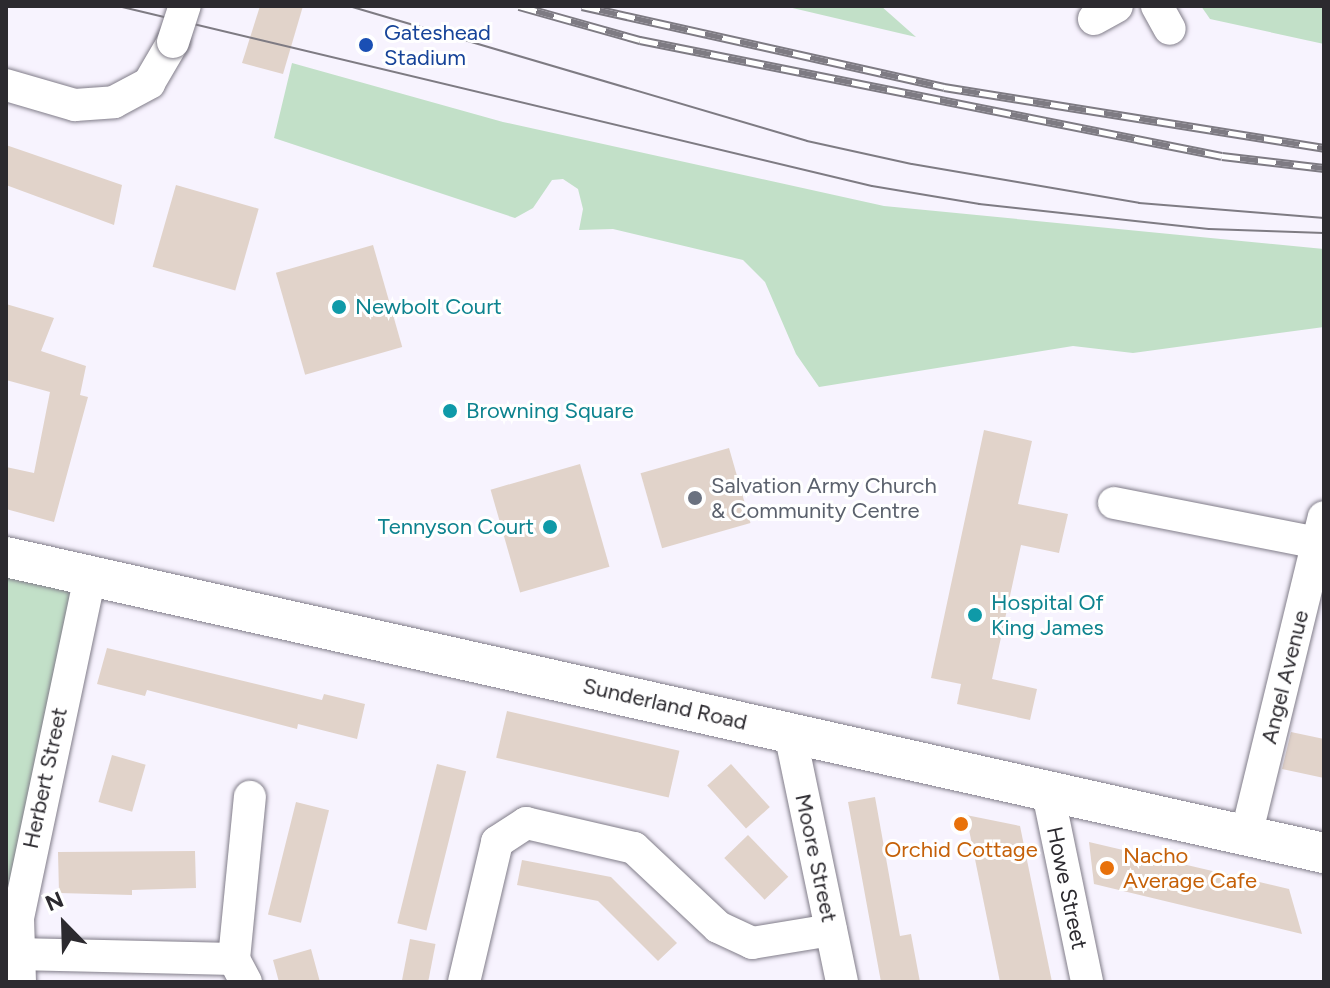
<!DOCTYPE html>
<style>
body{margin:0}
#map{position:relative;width:1330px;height:988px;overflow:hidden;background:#f7f3fe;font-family:Figtree,sans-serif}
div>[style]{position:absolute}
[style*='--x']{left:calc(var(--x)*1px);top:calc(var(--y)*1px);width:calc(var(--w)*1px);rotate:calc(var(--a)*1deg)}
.green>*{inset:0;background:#c2e0c8}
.building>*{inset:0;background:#e1d3ca;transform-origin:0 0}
.roads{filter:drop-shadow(0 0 2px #817d89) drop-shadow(0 0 2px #817d89)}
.minor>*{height:32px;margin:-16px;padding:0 16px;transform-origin:16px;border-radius:16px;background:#fff}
.major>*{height:40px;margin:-20px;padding:0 20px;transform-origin:20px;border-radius:20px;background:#fff}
.tram>*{height:2px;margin:-1px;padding:0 1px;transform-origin:1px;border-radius:1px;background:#7e7b83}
.rail>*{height:9px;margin-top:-4.5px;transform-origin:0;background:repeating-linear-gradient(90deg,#fff 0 18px,#7e7b83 0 36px);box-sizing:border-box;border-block:2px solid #7e7b83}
.bridges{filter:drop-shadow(0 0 2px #817d89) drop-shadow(0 0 2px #817d89)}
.minor-bridge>*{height:32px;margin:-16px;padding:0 16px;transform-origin:16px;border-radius:16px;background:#fff}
.dots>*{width:22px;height:22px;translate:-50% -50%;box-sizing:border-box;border:4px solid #fff;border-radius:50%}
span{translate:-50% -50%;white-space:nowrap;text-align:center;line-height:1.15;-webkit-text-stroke:6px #fff;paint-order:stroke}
.transit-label{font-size:22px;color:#164399}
.left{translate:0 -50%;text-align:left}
.culture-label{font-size:22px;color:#0d838f}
.right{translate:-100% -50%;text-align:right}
.worship-label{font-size:22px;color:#5b616d}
.street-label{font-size:22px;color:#2c2a2f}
.food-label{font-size:22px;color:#c56008}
.frame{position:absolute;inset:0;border:8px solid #2c2a2f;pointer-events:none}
.north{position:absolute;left:24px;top:884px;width:80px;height:80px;-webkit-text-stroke:6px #fff;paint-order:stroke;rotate:337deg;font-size:22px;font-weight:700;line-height:32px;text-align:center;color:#2c2a2f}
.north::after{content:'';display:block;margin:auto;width:28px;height:36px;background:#2c2a2f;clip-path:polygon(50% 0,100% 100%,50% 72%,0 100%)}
</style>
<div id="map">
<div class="green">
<i style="clip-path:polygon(784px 6px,881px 6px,916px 37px,818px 14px)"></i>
<i style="clip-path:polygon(1201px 6px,1324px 6px,1324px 44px,1210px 19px)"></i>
<i style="clip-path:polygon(292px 63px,503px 122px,884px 206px,1324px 249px,1324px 327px,1133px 353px,1073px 346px,819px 387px,796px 354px,765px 282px,743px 260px,613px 229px,579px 230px,583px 209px,578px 189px,563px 179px,552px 180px,533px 208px,515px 218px,274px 138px)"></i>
<i style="clip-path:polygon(6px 563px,82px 581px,6px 982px)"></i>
</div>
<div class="building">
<i style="clip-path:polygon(260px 6px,303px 6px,283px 74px,242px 63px)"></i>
<i style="clip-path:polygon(6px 145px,122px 185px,114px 225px,6px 185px)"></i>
<i style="left:176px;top:185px;width:86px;height:85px;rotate:16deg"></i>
<i style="left:373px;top:245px;width:106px;height:101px;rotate:74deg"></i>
<i style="clip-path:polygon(6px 304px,54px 318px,41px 351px,86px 366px,80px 395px,88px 397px,54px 522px,6px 509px,6px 467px,34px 473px,50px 392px,6px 380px)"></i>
<i style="clip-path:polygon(984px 430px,1032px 441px,1018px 504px,1068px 514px,1059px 553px,1021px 545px,992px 679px,1037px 689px,1030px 720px,957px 704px,961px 684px,931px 678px)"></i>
<i style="left:729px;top:448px;width:78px;height:92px;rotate:74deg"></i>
<i style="left:580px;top:464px;width:107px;height:93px;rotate:74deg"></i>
<i style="clip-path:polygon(107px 648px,322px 700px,324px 694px,365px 704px,357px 739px,298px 724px,297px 729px,147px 690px,145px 696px,97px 684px)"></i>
<i style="left:507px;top:711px;width:177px;height:48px;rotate:13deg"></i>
<i style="clip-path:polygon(1291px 732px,1324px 739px,1324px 778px,1282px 769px)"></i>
<i style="left:112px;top:755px;width:35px;height:49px;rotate:16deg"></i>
<i style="left:437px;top:764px;width:30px;height:164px;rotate:14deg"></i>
<i style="left:731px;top:764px;width:58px;height:32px;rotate:48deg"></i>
<i style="clip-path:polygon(875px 797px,900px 936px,911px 934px,920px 982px,881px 982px,848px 802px)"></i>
<i style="left:296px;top:802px;width:34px;height:116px;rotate:14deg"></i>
<i style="clip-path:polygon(966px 815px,1020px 826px,1052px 982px,1000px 982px)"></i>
<i style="left:748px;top:835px;width:58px;height:33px;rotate:46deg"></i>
<i style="clip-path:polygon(1089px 842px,1289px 889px,1302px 934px,1094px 884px)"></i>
<i style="clip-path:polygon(195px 851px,196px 888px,132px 890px,132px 895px,59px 893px,58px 852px)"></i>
<i style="clip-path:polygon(522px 860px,611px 877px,677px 943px,658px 961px,598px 901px,517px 885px)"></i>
<i style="left:410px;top:939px;width:26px;height:44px;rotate:11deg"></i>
<i style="clip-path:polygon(311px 949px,320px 982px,279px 982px,273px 960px)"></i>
</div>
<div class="roads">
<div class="minor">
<i style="--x:1157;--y:6;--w:26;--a:61"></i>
<i style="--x:1094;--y:19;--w:26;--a:-29"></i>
<i style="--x:6;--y:85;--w:72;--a:16.2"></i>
<i style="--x:75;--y:105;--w:39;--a:-4"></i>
<i style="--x:114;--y:102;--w:40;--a:-28"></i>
<i style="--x:149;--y:83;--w:48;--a:-59.7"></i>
<i style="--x:1114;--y:503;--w:208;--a:11.1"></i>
<i style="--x:790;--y:733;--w:254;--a:78.2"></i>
<i style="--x:1048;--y:793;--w:193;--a:78.3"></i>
<i style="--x:1246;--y:836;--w:328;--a:-76.3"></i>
<i style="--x:16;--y:954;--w:218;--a:1.3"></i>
<i style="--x:20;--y:982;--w:64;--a:-91.8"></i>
<i style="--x:18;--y:918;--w:349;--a:-78.1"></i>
<i style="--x:246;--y:982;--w:26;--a:-118"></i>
<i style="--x:234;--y:959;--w:163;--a:-84.4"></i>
<i style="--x:464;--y:982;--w:144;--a:-76.7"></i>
<i style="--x:497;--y:842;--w:35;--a:-33"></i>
<i style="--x:526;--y:823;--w:111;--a:13"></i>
<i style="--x:634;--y:848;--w:115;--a:43.2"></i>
<i style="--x:718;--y:927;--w:38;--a:25"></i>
<i style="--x:752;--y:943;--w:80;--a:-9.3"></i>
</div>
<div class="major">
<i style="--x:6;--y:557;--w:1351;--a:12.66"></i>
</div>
</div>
<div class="tram">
<i style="--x:118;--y:6;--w:775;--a:13.43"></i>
<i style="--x:872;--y:186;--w:109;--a:9.5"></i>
<i style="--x:979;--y:204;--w:231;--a:6.2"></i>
<i style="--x:1209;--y:229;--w:115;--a:2"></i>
<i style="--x:349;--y:6;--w:477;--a:16.4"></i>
<i style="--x:807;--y:141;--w:107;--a:12.4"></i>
<i style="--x:912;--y:164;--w:230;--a:9.7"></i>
<i style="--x:1139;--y:203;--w:186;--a:4.6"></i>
</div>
<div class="rail">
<i style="--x:519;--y:6;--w:126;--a:15.7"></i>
<i style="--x:640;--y:40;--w:593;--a:11.27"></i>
<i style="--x:1222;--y:156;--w:103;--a:6.7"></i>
<i style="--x:582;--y:6;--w:371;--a:12.6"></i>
<i style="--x:944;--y:87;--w:385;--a:9.1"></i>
</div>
<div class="bridges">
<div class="minor-bridge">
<i style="--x:173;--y:42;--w:38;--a:-72"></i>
</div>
</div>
<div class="dots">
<i style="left:366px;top:45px;background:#1a4fb4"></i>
<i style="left:339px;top:307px;background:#0f9aa8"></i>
<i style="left:450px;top:411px;background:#0f9aa8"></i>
<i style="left:695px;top:498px;background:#6b7280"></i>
<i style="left:550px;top:527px;background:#0f9aa8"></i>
<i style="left:975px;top:615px;background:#0f9aa8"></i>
<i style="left:961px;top:824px;background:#e8710a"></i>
<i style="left:1107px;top:868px;background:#e8710a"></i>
</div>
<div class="transit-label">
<span class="left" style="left:384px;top:45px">Gateshead<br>Stadium</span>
</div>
<div class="culture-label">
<span class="left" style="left:355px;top:307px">Newbolt Court</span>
<span class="left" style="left:466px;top:411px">Browning Square</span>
<span class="right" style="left:534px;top:527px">Tennyson Court</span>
<span class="left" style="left:991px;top:615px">Hospital Of<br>King James</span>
</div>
<div class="worship-label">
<span class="left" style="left:711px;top:498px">Salvation Army Church<br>&amp; Community Centre</span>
</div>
<div class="street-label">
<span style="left:1285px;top:677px;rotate:-76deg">Angel Avenue</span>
<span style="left:665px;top:704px;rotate:13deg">Sunderland Road</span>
<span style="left:45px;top:778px;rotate:-78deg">Herbert Street</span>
<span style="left:816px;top:858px;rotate:78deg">Moore Street</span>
<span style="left:1067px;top:888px;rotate:78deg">Howe Street</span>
</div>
<div class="food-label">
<span style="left:961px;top:850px">Orchid Cottage</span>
<span class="left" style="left:1123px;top:868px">Nacho<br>Average Cafe</span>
</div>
<div class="frame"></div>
<div class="north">N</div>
</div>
